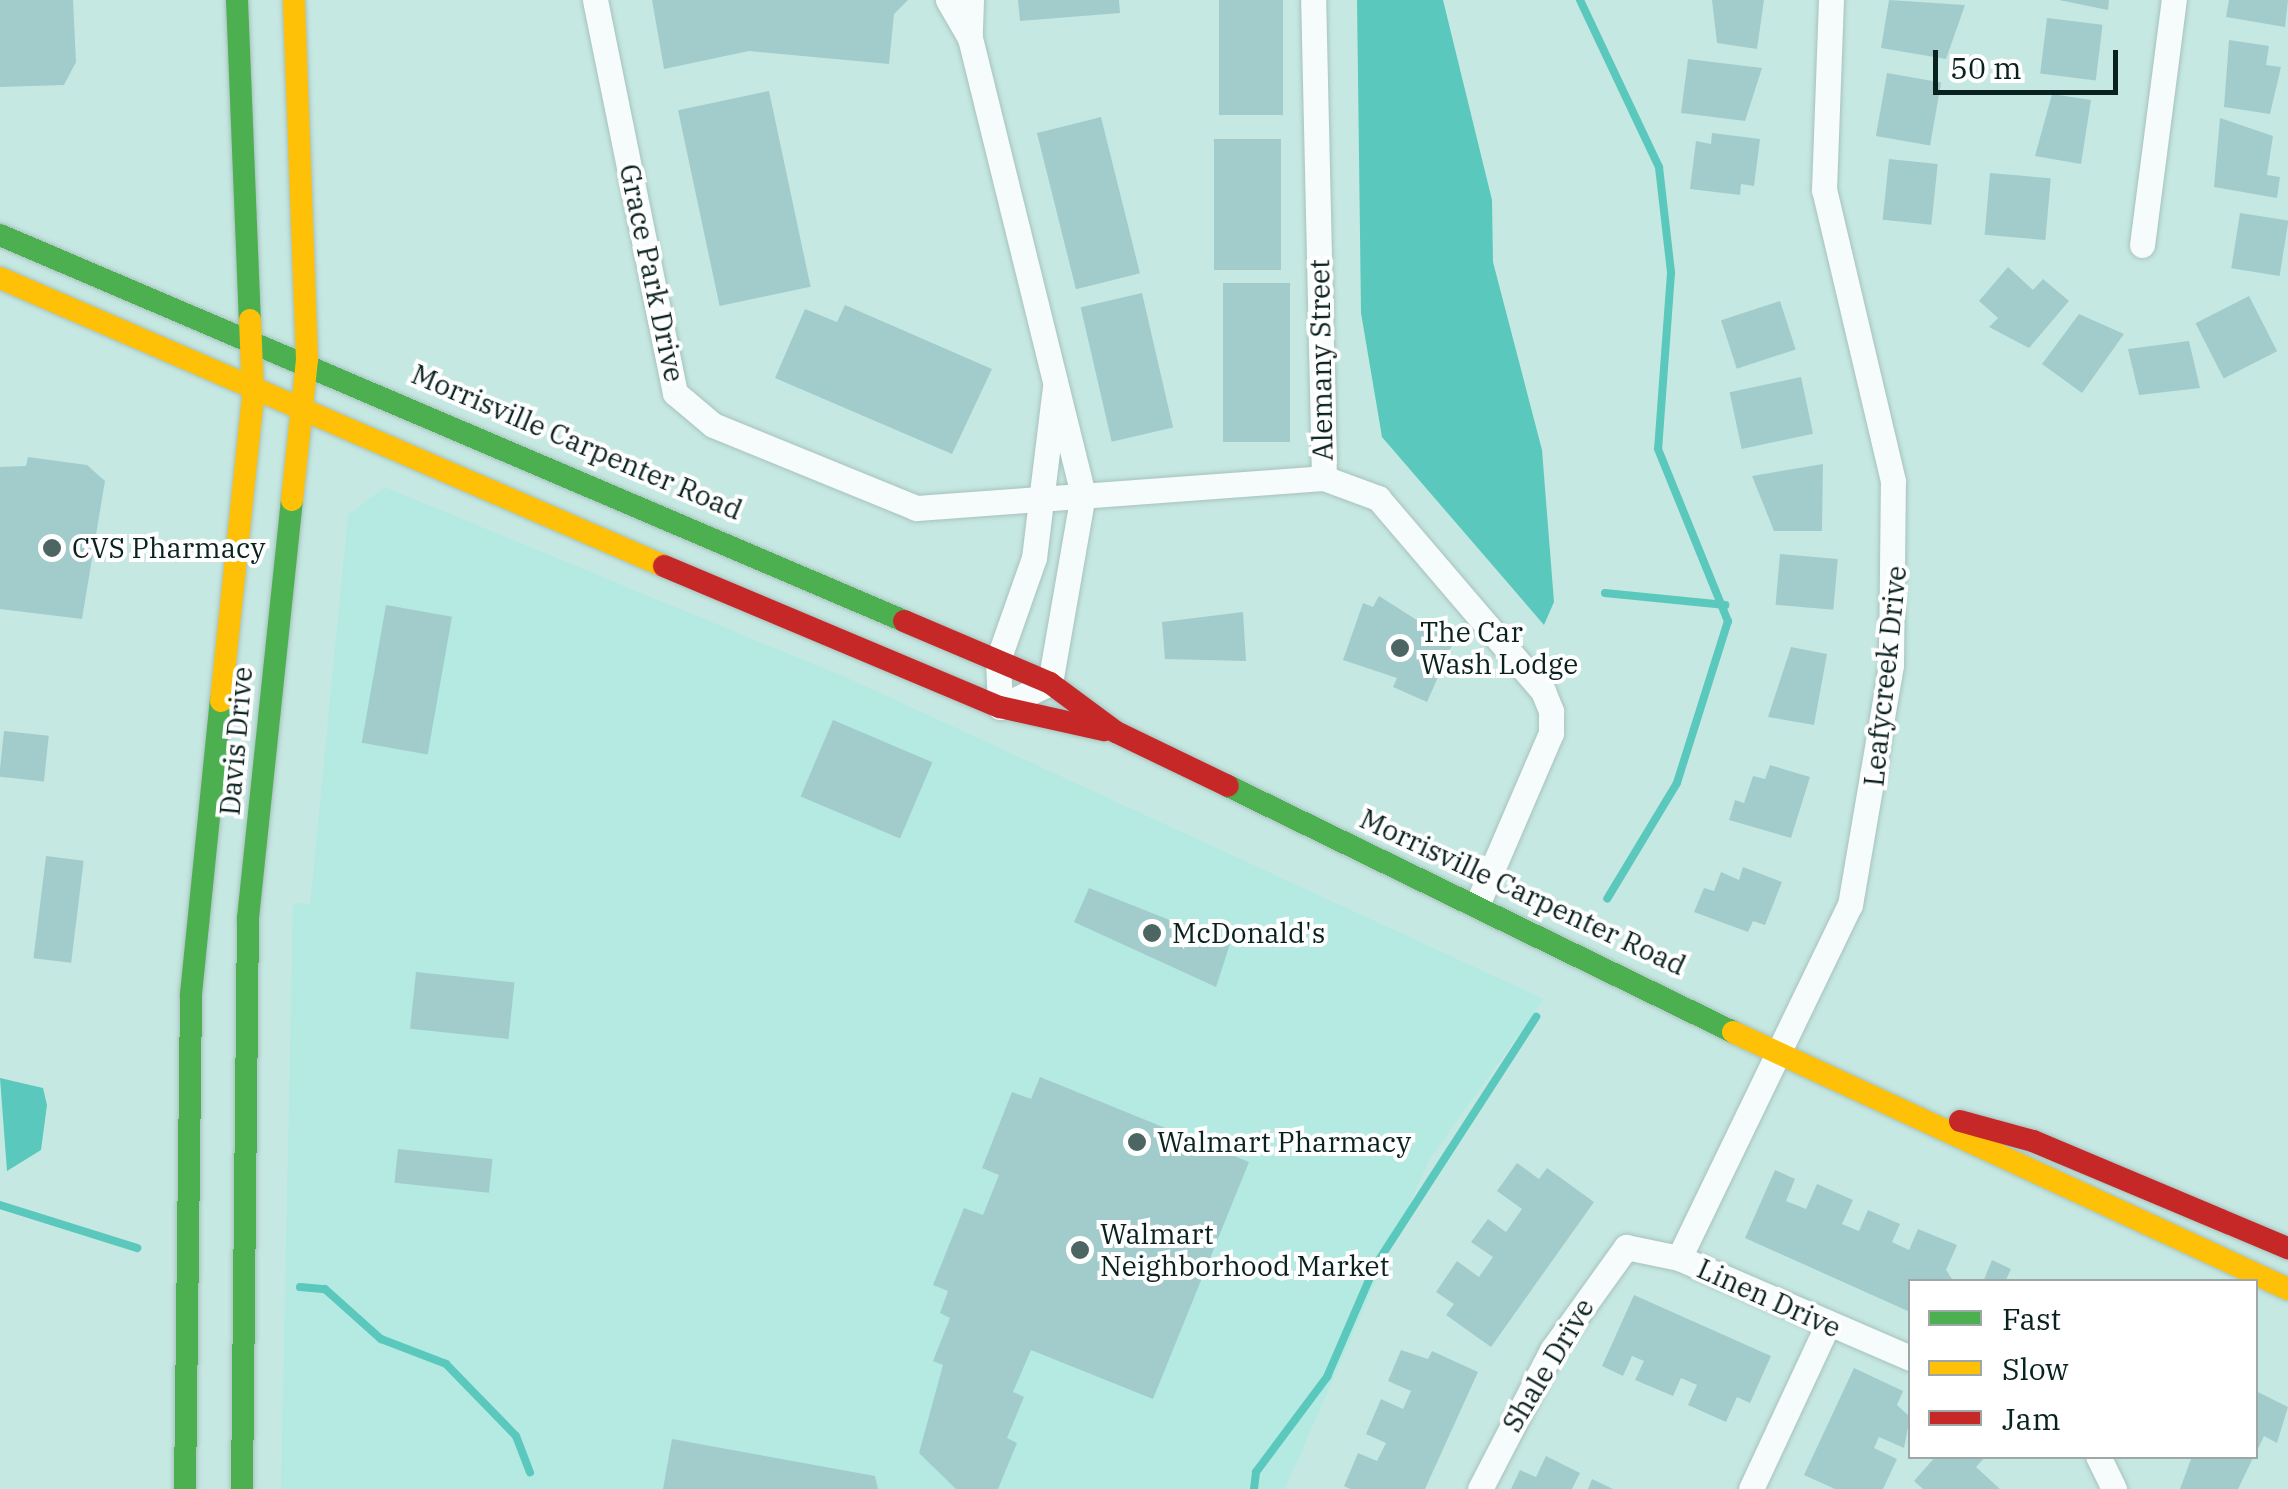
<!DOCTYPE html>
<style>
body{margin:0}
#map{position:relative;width:2288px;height:1489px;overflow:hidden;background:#c6e8e2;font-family:"IBM Plex Serif",serif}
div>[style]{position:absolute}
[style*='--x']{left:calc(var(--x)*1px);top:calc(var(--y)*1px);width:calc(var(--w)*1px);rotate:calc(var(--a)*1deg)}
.built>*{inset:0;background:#b4eae1}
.water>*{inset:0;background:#5ac8bc}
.stream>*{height:8px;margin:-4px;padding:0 4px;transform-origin:4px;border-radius:4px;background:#5ac8bc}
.building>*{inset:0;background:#a2cccc;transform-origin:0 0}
.roads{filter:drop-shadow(0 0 2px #a7c2bd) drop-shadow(0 0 2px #a7c2bd)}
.street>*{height:25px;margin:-12.5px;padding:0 12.5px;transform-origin:12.5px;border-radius:12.5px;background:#f6fcfb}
.fast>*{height:22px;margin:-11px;padding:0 11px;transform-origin:11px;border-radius:11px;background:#4caf50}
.slow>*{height:22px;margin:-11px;padding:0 11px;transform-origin:11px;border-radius:11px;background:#ffc107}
.jam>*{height:22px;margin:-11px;padding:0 11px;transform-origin:11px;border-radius:11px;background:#c62828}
.dots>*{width:28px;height:28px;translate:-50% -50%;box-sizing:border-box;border:5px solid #fff;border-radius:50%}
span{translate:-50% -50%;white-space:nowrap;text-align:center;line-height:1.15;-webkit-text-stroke:8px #fff;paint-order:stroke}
.street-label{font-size:28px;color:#0a221f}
.poi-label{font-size:28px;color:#0a221f}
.left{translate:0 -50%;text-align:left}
.legend{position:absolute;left:1908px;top:1279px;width:350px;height:180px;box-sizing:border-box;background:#fff;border:2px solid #9da7a5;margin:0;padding:12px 18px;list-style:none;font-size:30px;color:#0a221f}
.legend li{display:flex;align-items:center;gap:20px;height:50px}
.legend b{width:50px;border:2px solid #9da7a5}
.scale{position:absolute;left:1933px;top:50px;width:185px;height:45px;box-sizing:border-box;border:5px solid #0a221f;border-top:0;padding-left:12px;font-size:30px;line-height:35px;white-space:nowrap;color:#0a221f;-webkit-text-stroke:8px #fff;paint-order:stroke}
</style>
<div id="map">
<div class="built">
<i style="clip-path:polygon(385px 487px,852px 680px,1544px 999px,1429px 1160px,1285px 1489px,281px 1489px,293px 903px,310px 904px,348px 515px)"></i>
</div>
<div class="water">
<i style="clip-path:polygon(1357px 0,1443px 0,1492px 200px,1493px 262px,1542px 450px,1554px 602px,1544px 625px,1382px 437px,1361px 313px)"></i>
<i style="clip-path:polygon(0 1078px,43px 1088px,47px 1105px,41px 1150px,7px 1171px)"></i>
</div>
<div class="stream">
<i style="--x:1580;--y:0;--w:185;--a:64.7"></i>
<i style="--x:1659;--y:167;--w:107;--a:83.5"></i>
<i style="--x:1671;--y:273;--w:176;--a:94.2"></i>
<i style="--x:1658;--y:449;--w:186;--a:67.9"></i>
<i style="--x:1728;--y:621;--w:170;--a:107.5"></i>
<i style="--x:1677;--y:783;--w:135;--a:121.1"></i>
<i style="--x:1605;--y:593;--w:121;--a:5.7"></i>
<i style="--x:0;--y:1205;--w:144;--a:17.4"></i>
<i style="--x:300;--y:1287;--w:25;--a:5"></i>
<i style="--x:325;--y:1289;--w:75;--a:41.8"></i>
<i style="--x:381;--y:1339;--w:70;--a:21"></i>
<i style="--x:446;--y:1364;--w:100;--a:45.8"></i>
<i style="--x:516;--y:1436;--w:39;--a:69"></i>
<i style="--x:1254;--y:1489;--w:17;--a:-83"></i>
<i style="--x:1256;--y:1472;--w:119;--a:-53.2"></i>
<i style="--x:1327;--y:1377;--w:121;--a:-66.6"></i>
<i style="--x:1375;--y:1266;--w:297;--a:-57.1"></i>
</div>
<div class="building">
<i style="clip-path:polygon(0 0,73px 0,76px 62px,64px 85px,0 87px)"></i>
<i style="clip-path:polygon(652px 0,908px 0,894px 14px,889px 64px,749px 51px,664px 69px)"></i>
<i style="clip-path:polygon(1018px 0,1119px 0,1120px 13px,1020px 21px)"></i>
<i style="left:1219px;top:0;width:64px;height:115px"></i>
<i style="clip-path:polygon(1712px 0,1764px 0,1757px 49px,1717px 43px)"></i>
<i style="clip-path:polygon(1889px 0,1965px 5px,1946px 59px,1881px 48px)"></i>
<i style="clip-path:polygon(2059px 0,2109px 0,2108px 10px)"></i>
<i style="clip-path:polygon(2229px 0,2288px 0,2285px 27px,2226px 17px)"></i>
<i style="left:2047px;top:18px;width:56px;height:56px;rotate:7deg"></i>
<i style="clip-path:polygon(2229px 40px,2269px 46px,2266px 65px,2281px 67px,2270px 114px,2224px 107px)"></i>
<i style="clip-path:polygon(1688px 59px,1762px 68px,1745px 121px,1681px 113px)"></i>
<i style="left:1887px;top:73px;width:55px;height:64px;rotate:10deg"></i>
<i style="left:769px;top:91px;width:200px;height:93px;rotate:78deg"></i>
<i style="clip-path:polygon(2052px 94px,2091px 100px,2081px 164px,2035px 156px)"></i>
<i style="left:1101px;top:117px;width:161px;height:66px;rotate:76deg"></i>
<i style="clip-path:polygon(2220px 118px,2273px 136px,2267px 175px,2280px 177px,2277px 198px,2214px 187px)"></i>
<i style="clip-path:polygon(1712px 133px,1760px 139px,1754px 186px,1741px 184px,1740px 195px,1690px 189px,1696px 141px,1711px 144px)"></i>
<i style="left:1281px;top:139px;width:131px;height:67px;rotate:90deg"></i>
<i style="left:1889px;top:159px;width:49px;height:61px;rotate:6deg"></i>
<i style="left:1990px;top:173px;width:61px;height:62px;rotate:5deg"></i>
<i style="left:2240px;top:213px;width:49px;height:56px;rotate:9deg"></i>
<i style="clip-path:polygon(2008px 267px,2033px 290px,2043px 279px,2069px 301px,2029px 348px,1989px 327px,1998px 318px,1979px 301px)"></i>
<i style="left:1223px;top:283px;width:67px;height:159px"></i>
<i style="left:1142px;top:293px;width:138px;height:63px;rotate:77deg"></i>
<i style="left:2249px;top:296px;width:62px;height:60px;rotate:63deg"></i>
<i style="left:1780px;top:301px;width:51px;height:62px;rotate:72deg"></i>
<i style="clip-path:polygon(845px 305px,992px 369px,952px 454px,775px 378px,805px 309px,837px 322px)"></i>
<i style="clip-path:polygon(2079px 314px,2124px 334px,2082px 393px,2042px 364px)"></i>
<i style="clip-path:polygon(2189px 341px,2200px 388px,2139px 395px,2128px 349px)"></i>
<i style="left:1801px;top:377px;width:58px;height:73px;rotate:78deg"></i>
<i style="clip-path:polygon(28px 457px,87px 465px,105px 481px,82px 619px,0 609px,0 467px,26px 466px)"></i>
<i style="clip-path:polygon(1823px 464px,1822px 531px,1774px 531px,1752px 476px)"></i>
<i style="left:1780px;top:554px;width:58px;height:51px;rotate:5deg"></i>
<i style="clip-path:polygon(1379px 596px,1453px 643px,1427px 702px,1393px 687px,1397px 678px,1343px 660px,1363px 603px,1373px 607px)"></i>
<i style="left:386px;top:605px;width:67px;height:140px;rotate:10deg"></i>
<i style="clip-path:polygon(1243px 612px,1246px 661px,1165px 659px,1162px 622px)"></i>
<i style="clip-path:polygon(1791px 647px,1827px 654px,1814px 725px,1768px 717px)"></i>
<i style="left:833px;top:720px;width:108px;height:83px;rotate:23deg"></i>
<i style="left:4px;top:731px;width:45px;height:46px;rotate:6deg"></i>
<i style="clip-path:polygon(1770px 765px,1810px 777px,1791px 838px,1729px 820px,1735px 800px,1744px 803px,1753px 776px,1765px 779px)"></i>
<i style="left:46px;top:856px;width:38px;height:103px;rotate:7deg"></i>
<i style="clip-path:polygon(1743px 867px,1782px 882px,1765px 925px,1753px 921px,1748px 932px,1694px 912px,1704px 888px,1714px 891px,1721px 872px,1739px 880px)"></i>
<i style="clip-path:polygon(1089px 888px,1230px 944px,1216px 987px,1074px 922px)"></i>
<i style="left:416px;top:972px;width:99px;height:57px;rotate:6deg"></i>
<i style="clip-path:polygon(1040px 1077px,1249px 1162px,1153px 1399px,1031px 1350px,1013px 1392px,1024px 1397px,1007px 1438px,1017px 1443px,998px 1489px,956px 1489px,919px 1453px,943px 1365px,933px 1361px,950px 1318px,940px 1313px,948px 1291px,933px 1285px,964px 1208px,983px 1215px,999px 1175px,982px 1168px,1012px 1092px,1031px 1099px)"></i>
<i style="left:398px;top:1149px;width:95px;height:34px;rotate:6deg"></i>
<i style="clip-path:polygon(1517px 1163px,1539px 1179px,1547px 1168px,1594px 1202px,1491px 1347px,1446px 1315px,1454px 1304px,1436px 1292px,1457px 1261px,1479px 1277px,1493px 1257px,1471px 1242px,1488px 1219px,1506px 1232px,1522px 1209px,1497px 1191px)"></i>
<i style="clip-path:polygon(1775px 1170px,1795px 1179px,1786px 1201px,1806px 1209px,1817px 1184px,1853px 1200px,1842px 1224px,1859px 1231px,1868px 1210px,1900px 1224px,1892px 1242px,1909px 1250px,1918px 1229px,1957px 1245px,1946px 1270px,1954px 1282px,1910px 1282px,1910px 1312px,1745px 1238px)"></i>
<i style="clip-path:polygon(1992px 1260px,2011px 1269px,2005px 1282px,1983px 1282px)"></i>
<i style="clip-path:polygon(1634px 1295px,1771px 1356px,1750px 1403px,1737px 1397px,1726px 1422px,1688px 1405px,1697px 1385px,1681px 1378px,1673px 1396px,1635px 1380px,1644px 1361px,1632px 1356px,1623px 1376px,1602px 1366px)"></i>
<i style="clip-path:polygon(1401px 1350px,1428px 1359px,1432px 1351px,1478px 1372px,1425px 1489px,1350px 1489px,1344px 1486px,1358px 1453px,1377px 1461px,1386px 1443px,1366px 1434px,1381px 1399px,1403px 1409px,1411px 1391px,1388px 1381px)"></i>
<i style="clip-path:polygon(1854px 1368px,1903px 1391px,1897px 1405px,1910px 1417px,1904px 1448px,1879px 1437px,1874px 1448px,1897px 1459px,1883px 1489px,1835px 1489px,1804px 1475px)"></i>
<i style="clip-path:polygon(2256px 1391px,2288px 1407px,2277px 1443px,2264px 1436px,2256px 1453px)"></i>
<i style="clip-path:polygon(672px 1439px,875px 1476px,878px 1489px,663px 1489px)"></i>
<i style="clip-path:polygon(1546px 1456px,1580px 1473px,1572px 1489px,1511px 1489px,1520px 1470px,1536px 1477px)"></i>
<i style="clip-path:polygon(1936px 1456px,1986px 1456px,1976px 1467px,2000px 1489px,1923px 1489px,1914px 1481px)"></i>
<i style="clip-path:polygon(2192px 1456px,2254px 1456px,2238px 1489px,2180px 1489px)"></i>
<i style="clip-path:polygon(1592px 1479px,1613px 1489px,1588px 1489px)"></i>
</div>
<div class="roads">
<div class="street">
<i style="--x:595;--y:0;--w:401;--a:78.5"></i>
<i style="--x:675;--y:393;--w:50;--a:40.1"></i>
<i style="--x:713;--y:425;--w:219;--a:22.2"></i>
<i style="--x:916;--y:508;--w:409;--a:-4.2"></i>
<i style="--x:1324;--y:478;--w:478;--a:-91.3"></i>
<i style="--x:948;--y:0;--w:44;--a:59.9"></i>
<i style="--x:971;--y:0;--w:38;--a:92"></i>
<i style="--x:970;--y:38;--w:470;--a:76.1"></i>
<i style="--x:1083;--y:494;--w:192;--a:99.9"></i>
<i style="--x:1050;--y:683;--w:55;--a:154.4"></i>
<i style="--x:1000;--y:707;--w:47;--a:-92.4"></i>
<i style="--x:998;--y:660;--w:108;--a:-70.6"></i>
<i style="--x:1034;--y:558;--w:171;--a:-83"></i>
<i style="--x:2142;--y:245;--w:247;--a:-82.6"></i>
<i style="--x:1324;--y:478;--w:58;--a:20.3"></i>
<i style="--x:1378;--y:498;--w:254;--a:49.5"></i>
<i style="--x:1543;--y:691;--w:22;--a:68"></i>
<i style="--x:1551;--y:711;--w:22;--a:90"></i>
<i style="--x:1551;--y:733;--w:187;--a:113.3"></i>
<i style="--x:1679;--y:1258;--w:392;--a:-64.2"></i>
<i style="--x:1850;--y:905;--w:243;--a:-80.3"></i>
<i style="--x:1891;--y:665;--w:184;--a:-89.4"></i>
<i style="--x:1893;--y:481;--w:299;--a:-103.3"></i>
<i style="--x:1824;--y:190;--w:190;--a:-87.9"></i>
<i style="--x:2098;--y:1456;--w:37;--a:64"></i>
<i style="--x:1480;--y:1489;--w:157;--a:-62.6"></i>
<i style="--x:1552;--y:1350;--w:127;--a:-54.3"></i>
<i style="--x:1626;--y:1247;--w:54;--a:11.7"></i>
<i style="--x:1679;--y:1258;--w:252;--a:23.4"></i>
<i style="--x:1751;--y:1489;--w:182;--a:-65"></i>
</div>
<div class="fast">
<i style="--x:237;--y:0;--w:320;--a:87.7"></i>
<i style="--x:0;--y:235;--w:983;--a:23.12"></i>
<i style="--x:1228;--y:786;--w:562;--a:25.97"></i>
<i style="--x:185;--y:1489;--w:495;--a:-89.3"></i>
<i style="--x:191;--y:994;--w:295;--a:-84.2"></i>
<i style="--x:242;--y:1489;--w:571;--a:-89.4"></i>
<i style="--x:248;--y:918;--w:420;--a:-84"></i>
</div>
<div class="slow">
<i style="--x:0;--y:278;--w:724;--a:23.45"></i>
<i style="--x:292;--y:500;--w:142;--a:-83.9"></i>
<i style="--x:307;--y:359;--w:359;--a:-92.1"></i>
<i style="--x:221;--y:701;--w:309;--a:-84"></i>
<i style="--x:253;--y:394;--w:74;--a:-92.3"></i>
<i style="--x:1733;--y:1032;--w:612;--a:24.85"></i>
</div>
<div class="jam">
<i style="--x:664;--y:566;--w:364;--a:22.8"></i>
<i style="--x:1000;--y:707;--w:107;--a:12.5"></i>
<i style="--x:904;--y:621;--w:159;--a:23"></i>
<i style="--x:1050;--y:683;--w:82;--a:36.6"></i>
<i style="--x:1116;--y:732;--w:124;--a:25.7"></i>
<i style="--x:1960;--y:1121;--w:76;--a:15.3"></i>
<i style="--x:2033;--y:1141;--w:277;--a:22.8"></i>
</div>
</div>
<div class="dots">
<i style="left:52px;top:548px;background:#4c6763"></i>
<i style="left:1400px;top:648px;background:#4c6763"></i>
<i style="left:1152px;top:933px;background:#4c6763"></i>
<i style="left:1137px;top:1142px;background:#4c6763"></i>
<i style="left:1080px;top:1250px;background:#4c6763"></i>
</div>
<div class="street-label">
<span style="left:652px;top:273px;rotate:78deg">Grace Park Drive</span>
<span style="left:1321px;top:360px;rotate:-91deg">Alemany Street</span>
<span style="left:577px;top:442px;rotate:23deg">Morrisville Carpenter Road</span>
<span style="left:1885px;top:676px;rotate:-84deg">Leafycreek Drive</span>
<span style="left:236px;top:741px;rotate:-85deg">Davis Drive</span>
<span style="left:1523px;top:892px;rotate:25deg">Morrisville Carpenter Road</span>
<span style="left:1769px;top:1298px;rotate:24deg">Linen Drive</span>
<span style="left:1548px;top:1365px;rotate:-59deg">Shale Drive</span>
</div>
<div class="poi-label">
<span class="left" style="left:72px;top:548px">CVS Pharmacy</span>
<span class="left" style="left:1420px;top:648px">The Car<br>Wash Lodge</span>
<span class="left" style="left:1172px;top:933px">McDonald's</span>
<span class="left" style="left:1157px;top:1142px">Walmart Pharmacy</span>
<span class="left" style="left:1100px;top:1250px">Walmart<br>Neighborhood Market</span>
</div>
<ul class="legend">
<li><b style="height:12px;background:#4caf50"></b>Fast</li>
<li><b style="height:12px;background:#ffc107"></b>Slow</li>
<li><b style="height:12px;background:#c62828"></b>Jam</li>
</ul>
<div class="scale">50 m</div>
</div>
